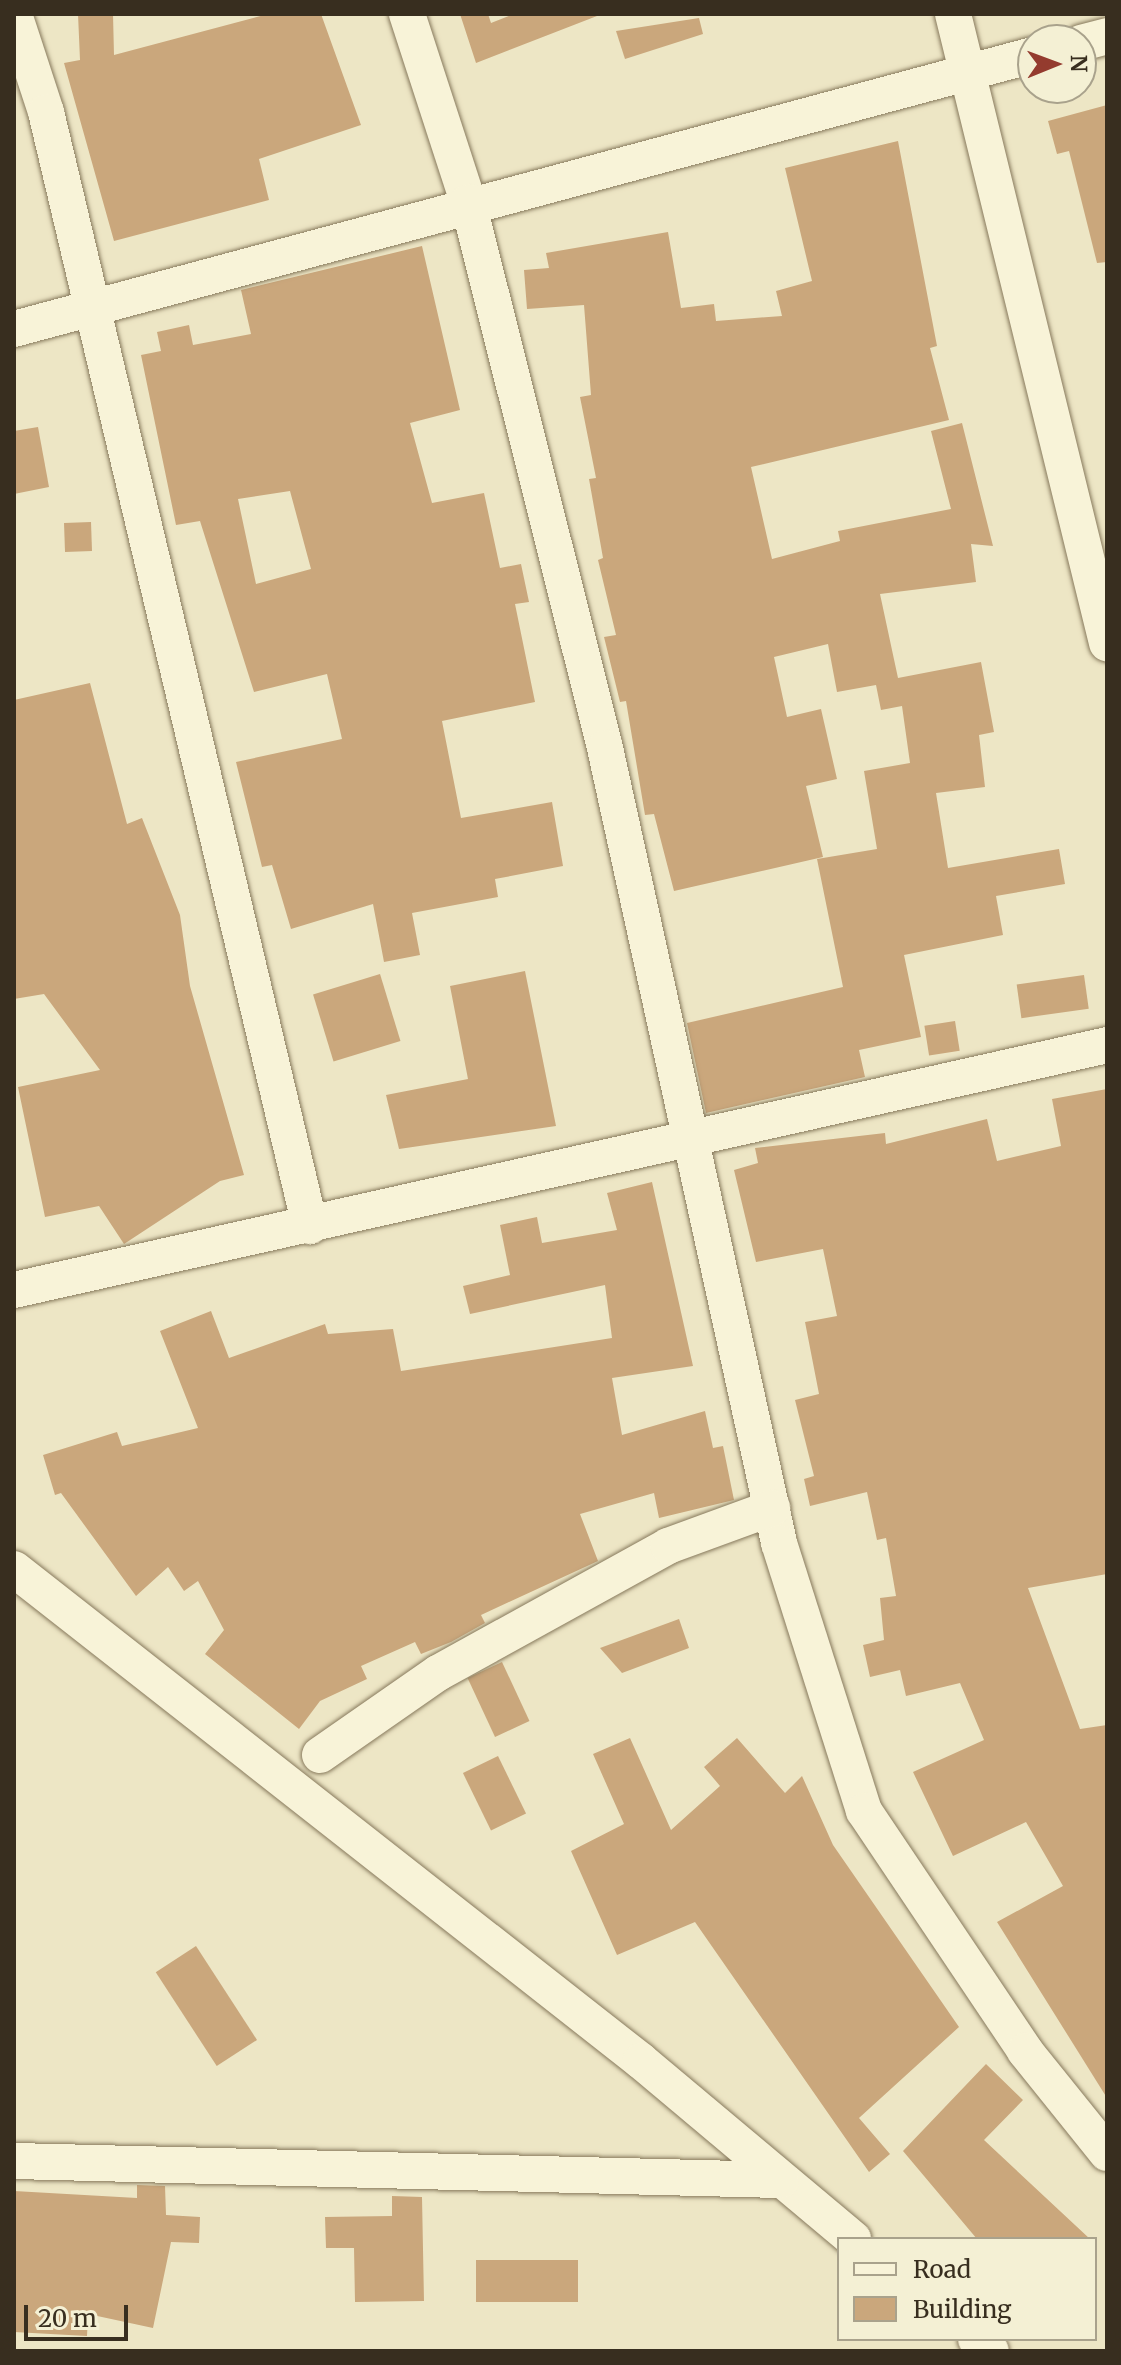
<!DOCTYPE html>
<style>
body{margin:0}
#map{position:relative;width:1121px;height:2365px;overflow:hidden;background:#ede6c5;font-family:Merriweather,serif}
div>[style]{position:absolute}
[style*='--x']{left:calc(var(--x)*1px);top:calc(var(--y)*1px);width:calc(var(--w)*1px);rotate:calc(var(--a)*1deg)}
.building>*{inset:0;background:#caa77c;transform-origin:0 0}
.roads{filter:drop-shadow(0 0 2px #87795c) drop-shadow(0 0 2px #87795c)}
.street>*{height:36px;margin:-18px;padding:0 18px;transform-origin:18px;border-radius:18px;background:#f8f3d8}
span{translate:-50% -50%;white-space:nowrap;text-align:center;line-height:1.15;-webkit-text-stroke:8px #f4f0d4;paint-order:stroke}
.frame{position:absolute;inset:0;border:16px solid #382e1f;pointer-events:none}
.legend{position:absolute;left:837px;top:2237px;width:260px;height:104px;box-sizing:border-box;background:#f4f0d4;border:2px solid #a9a28c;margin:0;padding:10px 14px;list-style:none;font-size:24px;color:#382e1f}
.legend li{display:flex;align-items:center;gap:16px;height:40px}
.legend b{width:40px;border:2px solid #a9a28c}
.north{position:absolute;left:1017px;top:24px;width:80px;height:80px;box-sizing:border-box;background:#f4f0d4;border:2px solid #a9a28c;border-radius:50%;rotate:89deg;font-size:22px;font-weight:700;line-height:32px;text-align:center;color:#382e1f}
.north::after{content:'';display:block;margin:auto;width:28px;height:36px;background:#943b2e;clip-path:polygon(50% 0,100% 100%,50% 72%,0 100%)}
.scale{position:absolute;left:24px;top:2305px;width:104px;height:36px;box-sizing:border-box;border:4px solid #382e1f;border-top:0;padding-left:10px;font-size:24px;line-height:28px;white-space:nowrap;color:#382e1f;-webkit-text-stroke:6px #f4f0d4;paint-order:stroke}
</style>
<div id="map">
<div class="building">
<i style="clip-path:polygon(78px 14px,113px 14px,114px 55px,268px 14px,321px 14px,361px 125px,259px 159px,269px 200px,114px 241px,64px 63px,80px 60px)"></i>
<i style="clip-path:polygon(460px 14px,488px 14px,491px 23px,514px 14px,597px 16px,476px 63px)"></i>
<i style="clip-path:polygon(699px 18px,703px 34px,625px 59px,616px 31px)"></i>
<i style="clip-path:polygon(1107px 105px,1107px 262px,1097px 263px,1069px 151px,1057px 154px,1048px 121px)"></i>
<i style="clip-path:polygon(898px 141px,937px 346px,930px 348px,949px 420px,751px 467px,772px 559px,840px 541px,838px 531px,951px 509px,931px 431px,962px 423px,993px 546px,971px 544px,976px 582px,880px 594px,898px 678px,981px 662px,994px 732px,979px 735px,985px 787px,936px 793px,948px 868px,1059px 849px,1065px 884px,996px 896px,1003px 935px,904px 955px,921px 1037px,859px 1050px,865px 1077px,706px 1113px,687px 1023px,843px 987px,817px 859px,877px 849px,864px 771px,910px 763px,902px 706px,881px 710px,876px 685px,837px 692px,828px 644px,774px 657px,787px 717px,821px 709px,837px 779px,806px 786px,823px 857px,674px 891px,654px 814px,645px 815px,626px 701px,620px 702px,604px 637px,616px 635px,598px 560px,603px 558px,589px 479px,596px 478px,580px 397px,591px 395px,584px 305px,527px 309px,524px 270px,549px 268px,546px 253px,668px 232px,681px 308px,714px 304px,716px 321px,782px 316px,776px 291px,812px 281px,785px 168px)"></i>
<i style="clip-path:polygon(evenodd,422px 246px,460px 410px,410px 423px,432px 503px,484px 493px,500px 568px,521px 564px,529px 602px,515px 604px,535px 702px,442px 721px,461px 818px,552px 802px,563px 866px,495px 879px,498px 897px,412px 913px,420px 955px,384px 962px,373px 904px,291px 929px,272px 865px,262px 867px,236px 762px,342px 739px,327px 674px,254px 692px,200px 521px,176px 525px,141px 355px,161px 351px,157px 332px,189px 325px,193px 345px,251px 334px,241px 290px,422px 246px,290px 491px,311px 569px,256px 584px,238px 499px,290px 491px)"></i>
<i style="clip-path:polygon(38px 427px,49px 487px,14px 494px,14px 431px)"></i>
<i style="left:91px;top:522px;width:29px;height:27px;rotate:88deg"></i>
<i style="clip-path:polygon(90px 683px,127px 824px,142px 818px,180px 915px,190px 986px,244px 1175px,220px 1181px,124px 1244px,99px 1206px,45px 1217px,18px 1087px,100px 1070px,44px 994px,14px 999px,14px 700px)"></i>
<i style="clip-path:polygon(525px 971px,556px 1126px,399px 1149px,386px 1095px,468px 1079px,450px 986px)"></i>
<i style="left:380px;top:974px;width:70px;height:70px;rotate:73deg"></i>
<i style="left:1084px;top:975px;width:34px;height:68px;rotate:82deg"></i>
<i style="left:955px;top:1021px;width:30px;height:31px;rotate:81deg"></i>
<i style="clip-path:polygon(1107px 1089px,1107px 1574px,1028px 1588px,1080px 1729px,1107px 1725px,1107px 2098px,997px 1922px,1063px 1886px,1026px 1822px,953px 1856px,913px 1772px,984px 1740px,960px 1683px,906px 1696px,900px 1670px,870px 1677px,863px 1645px,884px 1640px,880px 1598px,896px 1596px,886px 1538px,877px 1540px,867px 1492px,810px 1506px,804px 1479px,814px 1476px,795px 1400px,819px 1394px,805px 1322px,837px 1316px,823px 1249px,756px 1262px,734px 1170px,758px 1163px,755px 1148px,885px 1133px,886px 1144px,987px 1119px,997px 1161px,1061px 1146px,1052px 1099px)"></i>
<i style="clip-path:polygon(652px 1182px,693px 1366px,612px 1378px,622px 1435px,705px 1411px,713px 1448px,723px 1446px,734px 1500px,659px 1518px,654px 1493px,580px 1514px,598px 1561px,481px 1615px,485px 1623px,451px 1642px,421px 1654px,415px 1642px,361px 1666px,367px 1679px,320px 1701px,299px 1729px,205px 1654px,224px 1630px,198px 1581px,184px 1591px,168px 1567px,136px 1596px,61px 1493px,55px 1495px,43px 1455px,117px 1432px,122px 1446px,198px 1428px,160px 1331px,211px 1311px,229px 1358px,325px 1324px,328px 1334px,393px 1329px,401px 1371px,612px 1338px,605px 1285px,470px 1314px,463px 1286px,510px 1275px,500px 1225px,537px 1217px,542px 1243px,617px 1230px,607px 1193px)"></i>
<i style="clip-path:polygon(679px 1619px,689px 1648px,622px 1673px,600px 1648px)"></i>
<i style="left:502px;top:1662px;width:65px;height:38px;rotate:65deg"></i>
<i style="clip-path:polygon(630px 1738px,671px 1830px,720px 1786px,704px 1767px,737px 1738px,785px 1793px,802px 1776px,833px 1845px,959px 2027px,859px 2118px,890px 2154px,869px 2172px,695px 1922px,617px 1955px,571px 1851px,624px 1824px,593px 1754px)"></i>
<i style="left:498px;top:1756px;width:64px;height:39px;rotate:64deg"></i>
<i style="left:196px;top:1946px;width:112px;height:48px;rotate:57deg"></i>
<i style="clip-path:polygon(986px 2064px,1023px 2100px,984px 2140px,1090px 2239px,977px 2239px,903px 2151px)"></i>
<i style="clip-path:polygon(137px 2185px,165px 2186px,166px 2215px,200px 2217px,199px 2243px,171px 2242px,153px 2328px,88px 2314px,87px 2336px,14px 2332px,14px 2191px,137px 2198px)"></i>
<i style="clip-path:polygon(392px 2196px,422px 2197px,424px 2301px,355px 2302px,354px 2248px,326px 2248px,325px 2217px,392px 2216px)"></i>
<i style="left:476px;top:2260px;width:102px;height:42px"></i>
</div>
<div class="roads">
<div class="street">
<i style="--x:14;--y:14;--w:103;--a:71.9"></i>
<i style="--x:46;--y:112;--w:1145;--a:76.67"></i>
<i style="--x:407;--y:14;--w:198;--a:72"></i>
<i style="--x:468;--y:202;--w:563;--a:75.91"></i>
<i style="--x:605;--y:748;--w:814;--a:77.65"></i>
<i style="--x:779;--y:1543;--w:281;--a:72.4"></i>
<i style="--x:864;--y:1811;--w:289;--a:56.1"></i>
<i style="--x:1025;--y:2051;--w:131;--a:51.2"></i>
<i style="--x:953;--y:14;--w:648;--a:76.24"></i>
<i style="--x:1081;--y:43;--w:27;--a:-15"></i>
<i style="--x:14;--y:329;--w:1055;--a:-15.05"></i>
<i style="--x:14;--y:1290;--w:1120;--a:-12.63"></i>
<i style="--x:14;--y:1569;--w:797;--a:38.12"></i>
<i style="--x:641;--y:2061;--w:277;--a:40"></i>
<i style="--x:320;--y:1755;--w:144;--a:-34.8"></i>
<i style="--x:438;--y:1673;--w:263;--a:-28.9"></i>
<i style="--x:668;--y:1546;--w:111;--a:-20.1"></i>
<i style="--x:14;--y:2161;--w:767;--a:1.42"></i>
<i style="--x:976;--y:2339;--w:19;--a:39"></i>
</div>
</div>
<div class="frame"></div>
<ul class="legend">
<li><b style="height:10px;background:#f8f3d8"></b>Road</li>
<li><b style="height:22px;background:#caa77c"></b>Building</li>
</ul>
<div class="north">N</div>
<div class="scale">20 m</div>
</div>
